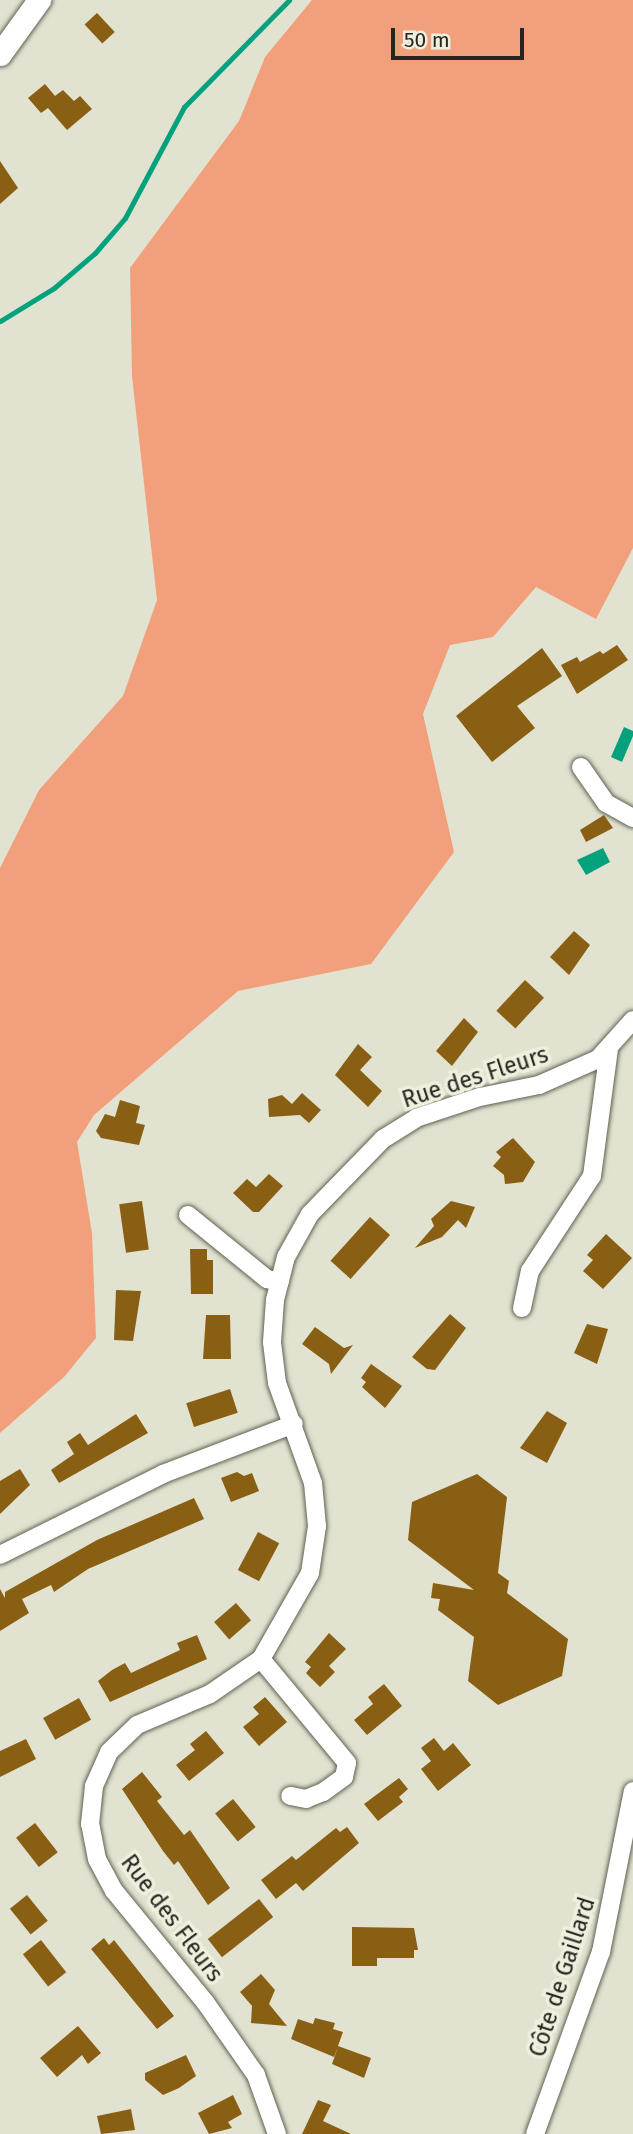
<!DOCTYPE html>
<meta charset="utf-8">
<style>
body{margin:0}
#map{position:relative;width:633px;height:2134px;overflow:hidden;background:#e2e2d1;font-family:"Fira Sans",sans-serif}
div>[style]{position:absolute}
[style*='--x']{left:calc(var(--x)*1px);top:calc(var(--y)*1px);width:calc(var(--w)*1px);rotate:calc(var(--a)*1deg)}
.green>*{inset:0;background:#f2a07c}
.water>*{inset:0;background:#03a17c}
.stream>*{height:5px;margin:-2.5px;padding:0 2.5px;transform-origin:2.5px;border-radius:2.5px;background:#03a17c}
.building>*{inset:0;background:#895f14;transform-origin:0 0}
.roads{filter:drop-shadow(0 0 2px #616152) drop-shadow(0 0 2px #616152)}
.minor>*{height:18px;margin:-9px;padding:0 9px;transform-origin:9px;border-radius:9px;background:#fff}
.major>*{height:23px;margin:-11.5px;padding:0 11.5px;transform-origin:11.5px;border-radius:11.5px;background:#fff}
span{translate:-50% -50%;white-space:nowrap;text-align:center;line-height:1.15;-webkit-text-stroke:7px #efefde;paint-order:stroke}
.street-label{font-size:23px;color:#262620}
.scale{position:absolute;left:391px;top:28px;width:133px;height:32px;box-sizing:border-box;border:4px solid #262620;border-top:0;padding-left:9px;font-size:21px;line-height:24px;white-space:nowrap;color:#262620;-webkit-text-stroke:5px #efefde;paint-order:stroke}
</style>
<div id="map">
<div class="green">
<i style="clip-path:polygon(312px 0,633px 0,633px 548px,596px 619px,536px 587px,493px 637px,450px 645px,423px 714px,454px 852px,371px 964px,238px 991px,94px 1115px,77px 1142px,92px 1233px,96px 1338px,64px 1377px,0 1433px,0 868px,39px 790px,123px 696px,157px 600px,132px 376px,130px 268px,239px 121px,265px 57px)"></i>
</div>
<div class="water">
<i style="clip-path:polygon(624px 727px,633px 731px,633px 736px,622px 762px,611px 757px)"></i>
<i style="clip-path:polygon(603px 848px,610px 862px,586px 875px,577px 860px)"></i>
</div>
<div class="stream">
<i style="--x:0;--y:321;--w:63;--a:-31.4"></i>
<i style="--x:54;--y:288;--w:54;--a:-40.5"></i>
<i style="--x:95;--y:253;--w:46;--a:-49.4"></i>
<i style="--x:125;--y:218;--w:126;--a:-62"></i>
<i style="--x:184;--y:107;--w:150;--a:-45.5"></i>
</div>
<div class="building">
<i style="left:97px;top:13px;width:26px;height:17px;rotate:47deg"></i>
<i style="clip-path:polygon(45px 84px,55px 96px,63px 90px,74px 101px,80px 96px,92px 109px,67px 130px,48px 108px,41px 113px,28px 98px)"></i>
<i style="clip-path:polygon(0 161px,18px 188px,0 204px)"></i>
<i style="clip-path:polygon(617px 645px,628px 660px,577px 694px,561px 665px,577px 657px,580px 662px,600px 651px,603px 654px)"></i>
<i style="clip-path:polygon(542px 648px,562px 676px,517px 706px,535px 728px,492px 762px,456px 716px)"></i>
<i style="clip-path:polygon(604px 815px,613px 828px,586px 842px,580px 830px)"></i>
<i style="clip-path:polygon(574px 931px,590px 945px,569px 975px,550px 957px)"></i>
<i style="left:525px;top:980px;width:26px;height:42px;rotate:43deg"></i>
<i style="clip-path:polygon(464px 1018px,478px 1032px,452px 1066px,436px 1051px)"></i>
<i style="clip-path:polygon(358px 1044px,372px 1057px,360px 1070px,382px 1091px,368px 1107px,335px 1075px)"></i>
<i style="clip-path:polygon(302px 1093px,321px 1110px,309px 1123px,300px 1115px,269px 1117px,268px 1099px,282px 1095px,292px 1104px)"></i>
<i style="clip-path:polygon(120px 1100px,140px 1106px,136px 1123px,145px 1125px,139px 1145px,101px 1138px,96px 1131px,105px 1114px,115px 1117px)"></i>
<i style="clip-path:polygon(513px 1138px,535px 1162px,523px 1182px,505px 1184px,504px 1175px,493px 1166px,501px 1157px,496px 1152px)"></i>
<i style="clip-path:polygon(269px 1174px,283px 1186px,259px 1212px,253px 1212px,233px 1193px,247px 1179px,256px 1187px)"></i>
<i style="left:142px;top:1201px;width:49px;height:23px;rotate:82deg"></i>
<i style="clip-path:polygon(451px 1201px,475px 1207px,466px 1228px,458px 1220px,442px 1237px,415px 1248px,434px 1226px,431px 1219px)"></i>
<i style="left:370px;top:1217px;width:27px;height:59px;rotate:42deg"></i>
<i style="clip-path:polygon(606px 1234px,632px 1258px,603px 1289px,583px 1271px,593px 1260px,587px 1255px)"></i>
<i style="clip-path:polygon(190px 1249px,207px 1249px,207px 1260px,213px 1260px,213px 1294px,191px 1294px)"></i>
<i style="clip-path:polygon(116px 1290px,141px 1291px,133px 1341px,114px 1340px)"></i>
<i style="clip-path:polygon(450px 1314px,466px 1328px,435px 1370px,427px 1369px,412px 1357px)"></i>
<i style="clip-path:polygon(206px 1315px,230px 1315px,231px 1359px,203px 1359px)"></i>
<i style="clip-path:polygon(587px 1324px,608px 1329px,597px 1364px,574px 1353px)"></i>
<i style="clip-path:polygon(315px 1327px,344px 1348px,353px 1345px,331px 1374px,329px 1364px,302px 1344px)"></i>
<i style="clip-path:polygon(371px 1364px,402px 1386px,385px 1408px,362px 1387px,366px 1382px,361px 1378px)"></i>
<i style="left:230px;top:1389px;width:25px;height:46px;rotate:72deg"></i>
<i style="clip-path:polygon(547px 1411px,567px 1423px,547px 1463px,520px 1448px)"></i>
<i style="clip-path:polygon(136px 1414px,148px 1433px,59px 1483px,51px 1470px,74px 1454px,67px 1442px,80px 1433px,88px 1445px)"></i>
<i style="clip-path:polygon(20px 1469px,30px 1485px,0 1514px,0 1481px)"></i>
<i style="clip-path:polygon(237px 1472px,244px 1476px,252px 1473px,259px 1491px,231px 1502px,221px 1478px)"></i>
<i style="clip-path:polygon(477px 1474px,507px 1497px,498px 1573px,509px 1581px,507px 1593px,568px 1639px,562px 1676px,498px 1705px,468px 1681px,474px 1637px,438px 1610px,440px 1599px,431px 1598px,433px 1583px,474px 1590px,408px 1540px,412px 1502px)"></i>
<i style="clip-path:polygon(194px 1498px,204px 1519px,88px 1569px,54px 1592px,51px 1585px,22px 1599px,29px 1613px,0 1631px,0 1589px,5px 1598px,5px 1592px,97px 1540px)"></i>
<i style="left:258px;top:1532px;width:24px;height:43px;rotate:28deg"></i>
<i style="left:236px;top:1603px;width:23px;height:29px;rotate:49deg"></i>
<i style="clip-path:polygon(329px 1633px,346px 1649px,329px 1666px,335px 1672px,320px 1687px,306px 1673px,311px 1667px,305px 1662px)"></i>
<i style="clip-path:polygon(197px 1635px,207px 1659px,110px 1702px,98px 1681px,112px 1670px,125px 1663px,131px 1673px,180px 1650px,177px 1643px)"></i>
<i style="clip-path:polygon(384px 1684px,402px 1706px,367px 1735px,354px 1720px,373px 1704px,368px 1697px)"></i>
<i style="clip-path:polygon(265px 1697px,287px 1722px,259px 1746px,243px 1727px,259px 1714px,253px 1707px)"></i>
<i style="left:79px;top:1698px;width:25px;height:41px;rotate:61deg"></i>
<i style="clip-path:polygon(206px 1731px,224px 1753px,189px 1781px,176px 1765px,195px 1750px,190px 1744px)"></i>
<i style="clip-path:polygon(434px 1738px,444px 1751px,453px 1743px,471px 1765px,438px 1791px,421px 1769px,431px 1761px,421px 1748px)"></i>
<i style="clip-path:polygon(26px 1739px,36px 1759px,0 1777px,0 1751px)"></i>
<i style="clip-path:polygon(142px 1772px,162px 1797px,157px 1801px,184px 1835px,190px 1830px,230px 1888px,208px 1905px,178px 1861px,174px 1865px,163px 1851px,122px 1789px)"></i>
<i style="clip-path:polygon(399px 1778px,408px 1789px,399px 1797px,403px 1802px,378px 1821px,364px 1804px)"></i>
<i style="left:233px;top:1799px;width:36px;height:23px;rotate:51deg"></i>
<i style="left:35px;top:1823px;width:37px;height:24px;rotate:52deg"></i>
<i style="clip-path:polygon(347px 1827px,359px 1843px,303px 1891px,296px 1883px,276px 1899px,261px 1880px,292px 1856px,296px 1860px,336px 1828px,340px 1832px)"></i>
<i style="left:27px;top:1895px;width:33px;height:22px;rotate:51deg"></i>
<i style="left:259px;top:1899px;width:23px;height:65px;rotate:52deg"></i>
<i style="clip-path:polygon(352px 1927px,414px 1928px,418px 1950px,414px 1950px,414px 1958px,377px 1958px,377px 1966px,352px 1966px)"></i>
<i style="clip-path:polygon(104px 1938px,109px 1945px,114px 1940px,174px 2016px,157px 2029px,91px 1949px)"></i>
<i style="left:41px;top:1940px;width:41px;height:23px;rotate:52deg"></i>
<i style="clip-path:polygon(261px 1974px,275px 1990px,269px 2004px,287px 2026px,251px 2023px,252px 2006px,240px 1992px)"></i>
<i style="clip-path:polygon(315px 2018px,335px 2023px,333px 2029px,343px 2032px,338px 2046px,371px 2058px,364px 2078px,332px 2064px,338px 2047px,334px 2057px,291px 2039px,298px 2019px,313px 2024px)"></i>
<i style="clip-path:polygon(78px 2026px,101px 2053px,88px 2064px,82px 2055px,57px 2077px,40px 2058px)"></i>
<i style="clip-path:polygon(186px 2055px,196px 2076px,179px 2088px,163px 2095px,145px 2080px,145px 2073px)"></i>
<i style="clip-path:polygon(233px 2095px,242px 2114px,228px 2122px,232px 2128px,209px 2134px,198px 2113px)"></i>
<i style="clip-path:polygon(318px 2100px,331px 2105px,323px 2121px,351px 2134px,302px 2134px)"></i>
<i style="clip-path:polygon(131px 2109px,135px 2130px,101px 2134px,97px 2116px)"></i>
</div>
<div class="roads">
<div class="minor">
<i style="--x:581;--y:767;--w:44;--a:55.2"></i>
<i style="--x:606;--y:803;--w:31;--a:29"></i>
<i style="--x:188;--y:1215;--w:102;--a:39"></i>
<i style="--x:267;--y:1279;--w:13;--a:13"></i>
<i style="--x:522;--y:1308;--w:38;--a:-78"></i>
<i style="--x:530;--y:1271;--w:113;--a:-56.9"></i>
<i style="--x:592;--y:1176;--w:128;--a:-82.4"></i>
<i style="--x:0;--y:1555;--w:182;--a:-26.4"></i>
<i style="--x:163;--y:1474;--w:140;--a:-20.9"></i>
<i style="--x:261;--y:1659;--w:135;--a:50.4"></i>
<i style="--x:347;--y:1763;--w:14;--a:102"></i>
<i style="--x:344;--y:1777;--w:26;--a:144"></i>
<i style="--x:323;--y:1792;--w:18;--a:158"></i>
<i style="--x:306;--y:1799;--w:16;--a:-169"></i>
<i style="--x:277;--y:2134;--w:63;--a:-109.6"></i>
<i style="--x:256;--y:2075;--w:89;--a:-124.9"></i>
<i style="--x:205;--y:2002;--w:144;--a:-129.3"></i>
<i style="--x:114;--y:1891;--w:36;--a:-118"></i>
<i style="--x:97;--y:1859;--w:36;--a:-101"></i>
<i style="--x:90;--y:1824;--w:38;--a:-84"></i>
<i style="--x:94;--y:1786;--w:37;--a:-66"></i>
<i style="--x:109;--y:1752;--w:39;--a:-44"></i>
<i style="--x:137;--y:1725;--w:79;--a:-23"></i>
<i style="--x:210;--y:1694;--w:62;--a:-34.5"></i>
<i style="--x:261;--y:1659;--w:99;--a:-60.3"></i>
<i style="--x:310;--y:1573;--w:48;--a:-81.5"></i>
<i style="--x:317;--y:1526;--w:43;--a:-95.3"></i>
<i style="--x:313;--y:1483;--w:106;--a:-109.8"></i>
<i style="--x:277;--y:1383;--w:41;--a:-97"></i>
<i style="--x:272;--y:1342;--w:42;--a:-85.9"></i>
<i style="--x:275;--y:1300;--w:44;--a:-75.7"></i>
<i style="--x:286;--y:1257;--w:49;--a:-60.8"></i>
<i style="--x:310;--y:1214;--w:105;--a:-45.8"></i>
<i style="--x:383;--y:1139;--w:39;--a:-32"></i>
<i style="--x:416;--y:1118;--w:67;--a:-18.2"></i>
<i style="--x:480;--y:1097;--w:60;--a:-11.5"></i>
<i style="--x:539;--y:1085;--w:64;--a:-23.8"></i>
<i style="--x:598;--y:1059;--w:52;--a:-48.1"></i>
<i style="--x:535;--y:2134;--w:194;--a:-70.1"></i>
<i style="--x:601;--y:1952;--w:164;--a:-78.8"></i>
</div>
<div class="major">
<i style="--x:0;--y:54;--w:67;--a:-54.2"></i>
</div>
</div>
<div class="street-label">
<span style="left:475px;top:1077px;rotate:-18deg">Rue des Fleurs</span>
<span style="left:172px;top:1918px;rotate:53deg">Rue des Fleurs</span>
<span style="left:562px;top:1977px;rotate:-72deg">Côte de Gaillard</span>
</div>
<div class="scale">50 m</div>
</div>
